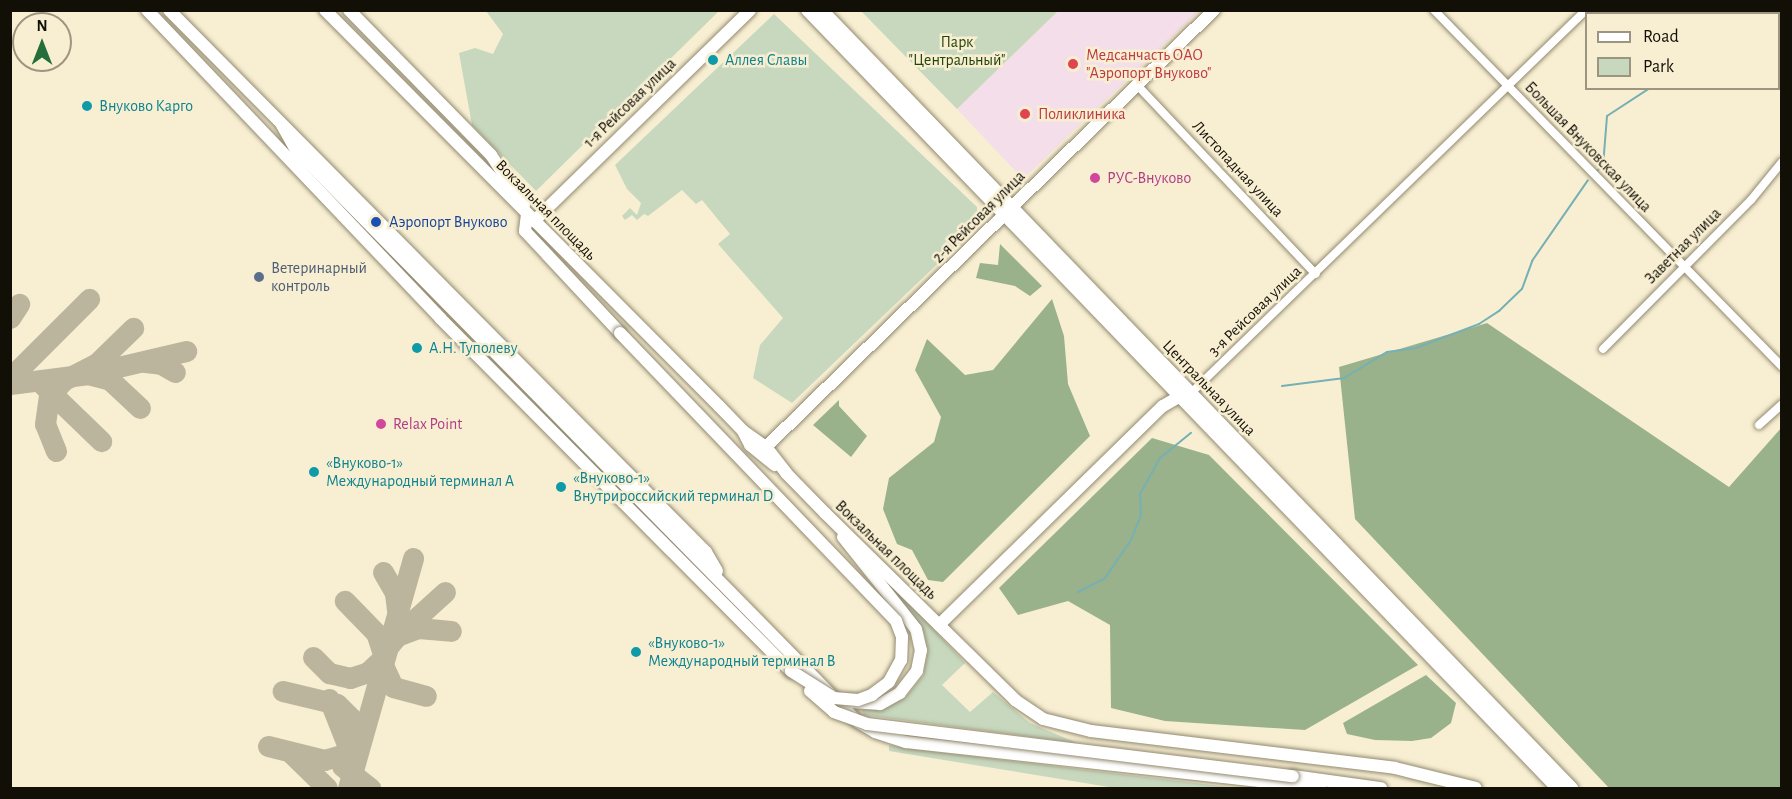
<!DOCTYPE html>
<meta charset="utf-8">
<style>
body{margin:0}
#map{position:relative;width:1792px;height:799px;overflow:hidden;background:#f8efd3;font-family:"Alegreya Sans",sans-serif}
div>[style]{position:absolute}
[style*='--x']{left:calc(var(--x)*1px);top:calc(var(--y)*1px);width:calc(var(--w)*1px);rotate:calc(var(--a)*1deg)}
.medical>*{inset:0;background:#f4deea}
.green>*{inset:0;background:#c7d8be}
.forest>*{inset:0;background:#99b28b}
.stream>*{height:2px;margin:-1px;padding:0 1px;transform-origin:1px;border-radius:1px;background:#75b0b4}
.taxiway>*{height:21px;margin:-10.5px;padding:0 10.5px;transform-origin:10.5px;border-radius:10.5px;background:#bcb59e}
.roads{filter:drop-shadow(0 0 2px #928a70) drop-shadow(0 0 2px #928a70)}
.street>*{height:8px;margin:-4px;padding:0 4px;transform-origin:4px;border-radius:4px;background:#fff}
.secondary>*{height:12px;margin:-6px;padding:0 6px;transform-origin:6px;border-radius:6px;background:#fff}
.bridges{filter:drop-shadow(0 0 2px #928a70) drop-shadow(0 0 2px #928a70)}
.secondary-bridge>*{height:12px;margin:-6px;padding:0 6px;transform-origin:6px;border-radius:6px;background:#fff}
.dots>*{width:16px;height:16px;translate:-50% -50%;box-sizing:border-box;border:3px solid #f8efd3;border-radius:50%}
span{translate:-50% -50%;white-space:nowrap;text-align:center;line-height:1.15;-webkit-text-stroke:5px #f8efd3;paint-order:stroke}
.park-label{font-size:16px;color:#234409}
.health-label{font-size:16px;color:#be3a42}
.left{translate:0 -50%;text-align:left}
.culture-label{font-size:16px;color:#0d838f}
.street-label{font-size:16px;color:#120f06}
.hotel-label{font-size:16px;color:#b23c85}
.transit-label{font-size:16px;color:#164399}
.service-label{font-size:16px;color:#4e5e75}
.frame{position:absolute;inset:0;border:12px solid #120f06;pointer-events:none}
.legend{position:absolute;left:1585px;top:12px;width:195px;height:78px;box-sizing:border-box;background:#f8efd3;border:2px solid #9c9581;margin:0;padding:8px 10px;list-style:none;font-size:18px;color:#120f06}
.legend li{display:flex;align-items:center;gap:12px;height:30px}
.legend b{width:30px;border:2px solid #9c9581}
.north{position:absolute;left:12px;top:12px;width:60px;height:60px;box-sizing:border-box;background:#f8efd3;border:2px solid #9c9581;border-radius:50%;rotate:0deg;font-size:16px;font-weight:700;line-height:24px;text-align:center;color:#120f06}
.north::after{content:'';display:block;margin:auto;width:21px;height:27px;background:#256e3c;clip-path:polygon(50% 0,100% 100%,50% 72%,0 100%)}
</style>
<div id="map">
<div class="medical">
<i style="clip-path:polygon(1058px 11px,1199px 11px,1023px 179px,957px 109px)"></i>
</div>
<div class="green">
<i style="clip-path:polygon(486px 11px,719px 11px,536px 191px,472px 125px,459px 53px,475px 48px,493px 54px,503px 34px)"></i>
<i style="clip-path:polygon(861px 11px,1058px 11px,957px 109px)"></i>
<i style="clip-path:polygon(774px 14px,977px 207px,978px 225px,792px 403px,753px 378px,760px 345px,783px 318px,718px 244px,730px 234px,702px 200px,696px 204px,682px 190px,648px 216px,644px 214px,637px 220px,632px 215px,625px 220px,622px 216px,630px 208px,637px 215px,641px 203px,627px 189px,615px 165px)"></i>
<i style="clip-path:polygon(899px 592px,965px 663px,942px 685px,970px 712px,993px 692px,1030px 723px,1077px 743px,864px 715px,862px 710px,883px 708px,905px 698px,923px 676px,928px 651px,924px 633px,898px 596px)"></i>
<i style="clip-path:polygon(889px 745px,912px 749px,1237px 788px,1115px 788px,889px 751px)"></i>
</div>
<div class="forest">
<i style="clip-path:polygon(1000px 244px,1042px 286px,1030px 296px,1015px 286px,976px 278px,980px 263px,998px 265px)"></i>
<i style="clip-path:polygon(1052px 299px,1064px 336px,1068px 384px,1090px 436px,943px 582px,928px 580px,912px 550px,897px 544px,883px 509px,889px 478px,934px 442px,941px 417px,915px 370px,927px 339px,965px 375px,993px 370px)"></i>
<i style="clip-path:polygon(1487px 323px,1729px 487px,1781px 428px,1781px 788px,1609px 788px,1355px 519px,1339px 367px)"></i>
<i style="clip-path:polygon(839px 400px,839px 406px,867px 436px,851px 457px,813px 425px)"></i>
<i style="clip-path:polygon(1152px 438px,1209px 455px,1418px 665px,1305px 730px,1165px 721px,1111px 708px,1110px 625px,1068px 601px,1018px 615px,999px 588px)"></i>
<i style="clip-path:polygon(1426px 675px,1456px 703px,1451px 723px,1431px 738px,1412px 741px,1375px 740px,1347px 734px,1343px 723px)"></i>
</div>
<div class="stream">
<i style="--x:1724;--y:14;--w:4;--a:-76"></i>
<i style="--x:1598;--y:170;--w:6;--a:-39"></i>
<i style="--x:1603;--y:166;--w:50;--a:-85.4"></i>
<i style="--x:1607;--y:116;--w:51;--a:-33.1"></i>
<i style="--x:1282;--y:386;--w:63;--a:-7.4"></i>
<i style="--x:1344;--y:378;--w:50;--a:-31.2"></i>
<i style="--x:1387;--y:352;--w:29;--a:-8"></i>
<i style="--x:1416;--y:348;--w:67;--a:-20.9"></i>
<i style="--x:1479;--y:324;--w:24;--a:-33"></i>
<i style="--x:1499;--y:311;--w:32;--a:-44"></i>
<i style="--x:1522;--y:289;--w:30;--a:-70"></i>
<i style="--x:1532;--y:261;--w:98;--a:-55.3"></i>
<i style="--x:1078;--y:592;--w:30;--a:-27"></i>
<i style="--x:1105;--y:578;--w:46;--a:-55.6"></i>
<i style="--x:1131;--y:540;--w:27;--a:-68"></i>
<i style="--x:1141;--y:515;--w:21;--a:-93"></i>
<i style="--x:1140;--y:494;--w:41;--a:-60.9"></i>
<i style="--x:1160;--y:458;--w:40;--a:-39"></i>
</div>
<div class="taxiway">
<i style="--x:10;--y:318;--w:17;--a:-57"></i>
<i style="--x:145;--y:362;--w:16;--a:7"></i>
<i style="--x:161;--y:364;--w:16;--a:30"></i>
<i style="--x:88;--y:374;--w:23;--a:15"></i>
<i style="--x:110;--y:380;--w:41;--a:43"></i>
<i style="--x:10;--y:378;--w:112;--a:-45"></i>
<i style="--x:10;--y:384;--w:79;--a:-7.3"></i>
<i style="--x:88;--y:374;--w:101;--a:-13.2"></i>
<i style="--x:43;--y:385;--w:81;--a:44"></i>
<i style="--x:56;--y:451;--w:29;--a:-112"></i>
<i style="--x:45;--y:424;--w:28;--a:-82"></i>
<i style="--x:49;--y:396;--w:22;--a:-47"></i>
<i style="--x:64;--y:380;--w:36;--a:-27"></i>
<i style="--x:96;--y:364;--w:52;--a:-44.2"></i>
<i style="--x:383;--y:572;--w:24;--a:60"></i>
<i style="--x:395;--y:593;--w:17;--a:83"></i>
<i style="--x:402;--y:631;--w:58;--a:-42.2"></i>
<i style="--x:387;--y:648;--w:16;--a:-50"></i>
<i style="--x:397;--y:636;--w:22;--a:-21"></i>
<i style="--x:418;--y:628;--w:33;--a:5"></i>
<i style="--x:313;--y:657;--w:23;--a:45"></i>
<i style="--x:329;--y:673;--w:22;--a:13"></i>
<i style="--x:350;--y:678;--w:19;--a:-18"></i>
<i style="--x:368;--y:672;--w:22;--a:-43"></i>
<i style="--x:384;--y:657;--w:25;--a:-108"></i>
<i style="--x:376;--y:633;--w:45;--a:-134.1"></i>
<i style="--x:382;--y:663;--w:26;--a:65"></i>
<i style="--x:393;--y:687;--w:34;--a:15"></i>
<i style="--x:329;--y:699;--w:68;--a:68.4"></i>
<i style="--x:268;--y:746;--w:58;--a:14"></i>
<i style="--x:324;--y:760;--w:22;--a:-16"></i>
<i style="--x:345;--y:754;--w:19;--a:-36"></i>
<i style="--x:360;--y:743;--w:20;--a:-101"></i>
<i style="--x:356;--y:723;--w:27;--a:-135"></i>
<i style="--x:337;--y:704;--w:56;--a:-166.5"></i>
<i style="--x:291;--y:753;--w:50;--a:44.2"></i>
<i style="--x:342;--y:766;--w:36;--a:38"></i>
<i style="--x:348;--y:788;--w:239;--a:-74.2"></i>
</div>
<div class="roads">
<div class="street">
<i style="--x:1434;--y:10;--w:499;--a:45.7"></i>
<i style="--x:1137;--y:85;--w:260;--a:46.6"></i>
<i style="--x:1603;--y:349;--w:210;--a:-45.2"></i>
<i style="--x:1751;--y:200;--w:49;--a:-50.8"></i>
<i style="--x:1191;--y:393;--w:550;--a:-44.12"></i>
<i style="--x:1759;--y:425;--w:31;--a:-42"></i>
</div>
<div class="secondary">
<i style="--x:147;--y:10;--w:425;--a:46.4"></i>
<i style="--x:440;--y:318;--w:498;--a:45.2"></i>
<i style="--x:169;--y:10;--w:763;--a:45.27"></i>
<i style="--x:706;--y:552;--w:22;--a:60"></i>
<i style="--x:325;--y:10;--w:559;--a:45.15"></i>
<i style="--x:719;--y:406;--w:35;--a:46"></i>
<i style="--x:743;--y:431;--w:16;--a:63"></i>
<i style="--x:750;--y:445;--w:32;--a:39"></i>
<i style="--x:349;--y:10;--w:203;--a:45.6"></i>
<i style="--x:491;--y:155;--w:60;--a:56.6"></i>
<i style="--x:807;--y:10;--w:1081;--a:46.05"></i>
<i style="--x:822;--y:10;--w:1081;--a:46.05"></i>
<i style="--x:282;--y:125;--w:29;--a:61"></i>
<i style="--x:296;--y:150;--w:802;--a:45.51"></i>
<i style="--x:858;--y:722;--w:20;--a:30"></i>
<i style="--x:875;--y:732;--w:33;--a:18"></i>
<i style="--x:906;--y:742;--w:417;--a:6.3"></i>
<i style="--x:527;--y:214;--w:17;--a:97"></i>
<i style="--x:525;--y:231;--w:139;--a:47"></i>
<i style="--x:534;--y:221;--w:302;--a:-44.3"></i>
<i style="--x:743;--y:431;--w:28;--a:35"></i>
<i style="--x:766;--y:447;--w:33;--a:52"></i>
<i style="--x:786;--y:473;--w:56;--a:45.7"></i>
<i style="--x:825;--y:513;--w:267;--a:44.5"></i>
<i style="--x:1015;--y:700;--w:34;--a:34"></i>
<i style="--x:1043;--y:719;--w:49;--a:14"></i>
<i style="--x:1091;--y:731;--w:306;--a:6.9"></i>
<i style="--x:1395;--y:768;--w:83;--a:13.9"></i>
<i style="--x:766;--y:447;--w:626;--a:-44.29"></i>
<i style="--x:843;--y:537;--w:117;--a:51.6"></i>
<i style="--x:916;--y:629;--w:22;--a:77"></i>
<i style="--x:921;--y:650;--w:21;--a:101"></i>
<i style="--x:917;--y:671;--w:28;--a:128"></i>
<i style="--x:900;--y:693;--w:23;--a:151"></i>
<i style="--x:880;--y:704;--w:31;--a:-176"></i>
<i style="--x:939;--y:625;--w:313;--a:-44.4"></i>
<i style="--x:1163;--y:406;--w:24;--a:-30"></i>
<i style="--x:1293;--y:776;--w:89;--a:7.8"></i>
</div>
</div>
<div class="bridges">
<div class="secondary-bridge">
<i style="--x:620;--y:333;--w:399;--a:46.2"></i>
<i style="--x:896;--y:621;--w:17;--a:69"></i>
<i style="--x:902;--y:637;--w:23;--a:92"></i>
<i style="--x:901;--y:660;--w:25;--a:119"></i>
<i style="--x:889;--y:682;--w:21;--a:143"></i>
<i style="--x:872;--y:695;--w:15;--a:160"></i>
<i style="--x:858;--y:700;--w:24;--a:-175"></i>
<i style="--x:834;--y:698;--w:51;--a:-147.9"></i>
<i style="--x:810;--y:691;--w:32;--a:41"></i>
<i style="--x:834;--y:712;--w:35;--a:20"></i>
<i style="--x:867;--y:724;--w:429;--a:7"></i>
</div>
</div>
<div class="dots">
<i style="left:713px;top:60px;background:#0f9aa8"></i>
<i style="left:1073px;top:64px;background:#e0444e"></i>
<i style="left:87px;top:106px;background:#0f9aa8"></i>
<i style="left:1025px;top:114px;background:#e0444e"></i>
<i style="left:1095px;top:178px;background:#d1479c"></i>
<i style="left:376px;top:222px;background:#1a4fb4"></i>
<i style="left:259px;top:277px;background:#5c6f8a"></i>
<i style="left:417px;top:348px;background:#0f9aa8"></i>
<i style="left:381px;top:424px;background:#d1479c"></i>
<i style="left:314px;top:472px;background:#0f9aa8"></i>
<i style="left:561px;top:487px;background:#0f9aa8"></i>
<i style="left:636px;top:652px;background:#0f9aa8"></i>
</div>
<div class="park-label">
<span style="left:957px;top:51px">Парк<br>"Центральный"</span>
</div>
<div class="health-label">
<span class="left" style="left:1086px;top:64px">Медсанчасть ОАО<br>"Аэропорт Внуково"</span>
<span class="left" style="left:1038px;top:114px">Поликлиника</span>
</div>
<div class="culture-label">
<span class="left" style="left:725px;top:60px">Аллея Славы</span>
<span class="left" style="left:99px;top:106px">Внуково Карго</span>
<span class="left" style="left:429px;top:348px">А.Н. Туполеву</span>
<span class="left" style="left:326px;top:472px">«Внуково-1»<br>Международный терминал А</span>
<span class="left" style="left:573px;top:487px">«Внуково-1»<br>Внутрироссийский терминал D</span>
<span class="left" style="left:648px;top:652px">«Внуково-1»<br>Международный терминал B</span>
</div>
<div class="street-label">
<span style="left:630px;top:103px;rotate:-44deg">1-я Рейсовая улица</span>
<span style="left:1588px;top:147px;rotate:46deg">Большая Внуковская улица</span>
<span style="left:1238px;top:169px;rotate:47deg">Листопадная улица</span>
<span style="left:546px;top:210px;rotate:45deg">Вокзальная площадь</span>
<span style="left:979px;top:217px;rotate:-45deg">2-я Рейсовая улица</span>
<span style="left:1683px;top:246px;rotate:-45deg">Заветная улица</span>
<span style="left:1255px;top:311px;rotate:-44deg">3-я Рейсовая улица</span>
<span style="left:1209px;top:388px;rotate:46deg">Центральная улица</span>
<span style="left:886px;top:550px;rotate:44deg">Вокзальная площадь</span>
</div>
<div class="hotel-label">
<span class="left" style="left:1107px;top:178px">РУС-Внуково</span>
<span class="left" style="left:393px;top:424px">Relax Point</span>
</div>
<div class="transit-label">
<span class="left" style="left:389px;top:222px">Аэропорт Внуково</span>
</div>
<div class="service-label">
<span class="left" style="left:271px;top:277px">Ветеринарный<br>контроль</span>
</div>
<div class="frame"></div>
<ul class="legend">
<li><b style="height:8px;background:#fff"></b>Road</li>
<li><b style="height:16px;background:#c7d8be"></b>Park</li>
</ul>
<div class="north">N</div>
</div>
